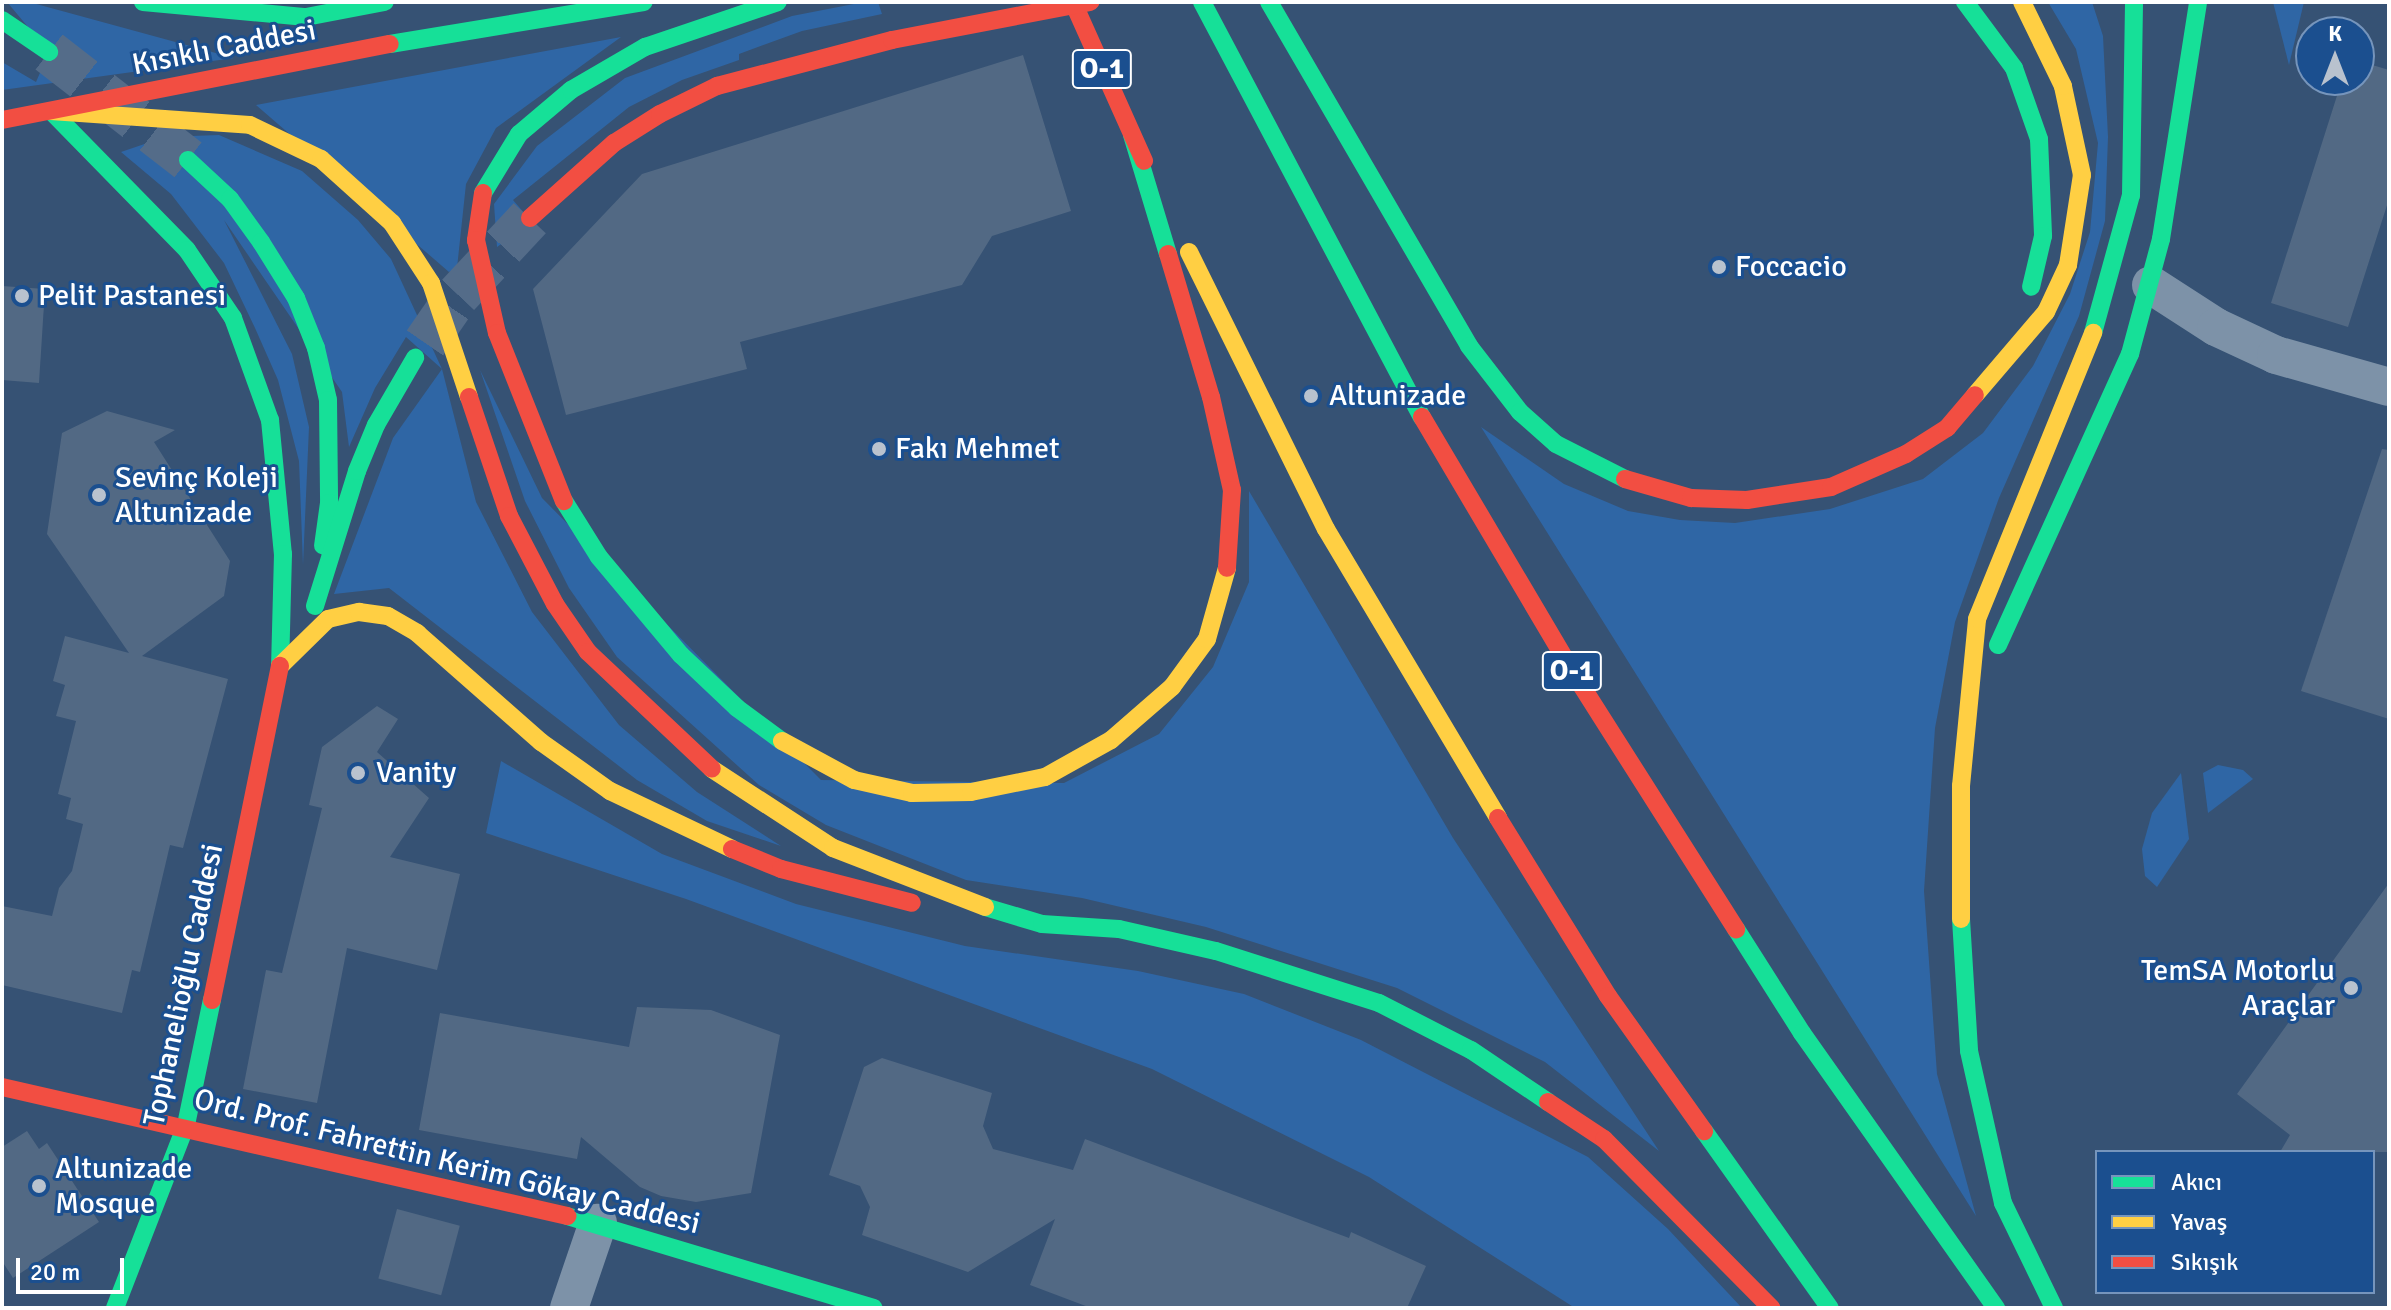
<!DOCTYPE html>
<meta charset="utf-8">
<style>
body{margin:0}
#map{position:relative;width:2391px;height:1310px;overflow:hidden;background:#365274;font-family:Signika,sans-serif}
div>[style]{position:absolute}
[style*='--x']{left:calc(var(--x)*1px);top:calc(var(--y)*1px);width:calc(var(--w)*1px);rotate:calc(var(--a)*1deg)}
.green>*{inset:0;background:#2f66a5}
.building>*{inset:0;background:#526984;transform-origin:0 0}
.primary-tunnel>*{height:44px;margin-top:-22px;transform-origin:0;background:repeating-linear-gradient(90deg,#546c89 0 44px,transparent 0 66px)}
.highway-tunnel>*{height:44px;margin-top:-22px;transform-origin:0;background:repeating-linear-gradient(90deg,#546c89 0 44px,transparent 0 66px)}
.street>*{height:38px;margin:-19px;padding:0 19px;transform-origin:19px;border-radius:19px;background:#7d92a8}
.fast>*{height:18px;margin:-9px;padding:0 9px;transform-origin:9px;border-radius:9px;background:#16e098}
.slow>*{height:18px;margin:-9px;padding:0 9px;transform-origin:9px;border-radius:9px;background:#ffcf43}
.jam>*{height:18px;margin:-9px;padding:0 9px;transform-origin:9px;border-radius:9px;background:#f24e42}
.jam-bridge>*{height:18px;margin:-9px;padding:0 9px;transform-origin:9px;border-radius:9px;background:#f24e42}
.dots>*{width:22px;height:22px;translate:-50% -50%;box-sizing:border-box;border:4px solid #1b4f8f;border-radius:50%}
span{translate:-50% -50%;white-space:nowrap;text-align:center;line-height:1.15;-webkit-text-stroke:6px #1b4f8f;paint-order:stroke}
.shield-label span{padding:2px 6px;background:#1b4f8f;border:2px solid;border-radius:6px;-webkit-text-stroke-width:0}
.shield-label{font-size:28px;color:#fff;font-weight:700}
.street-label{font-size:30px;color:#fff}
.poi-label{font-size:30px;color:#fff}
.left{translate:0 -50%;text-align:left}
.right{translate:-100% -50%;text-align:right}
.frame{position:absolute;inset:0;border:4px solid #fff;pointer-events:none}
.legend{position:absolute;left:2095px;top:1150px;width:280px;height:144px;box-sizing:border-box;background:#1b4f8f;border:2px solid #7695bc;margin:0;padding:10px 14px;list-style:none;font-size:24px;color:#fff}
.legend li{display:flex;align-items:center;gap:16px;height:40px}
.legend b{width:40px;border:2px solid #7695bc}
.north{position:absolute;left:2295px;top:16px;width:80px;height:80px;box-sizing:border-box;background:#1b4f8f;border:2px solid #7695bc;border-radius:50%;rotate:0deg;font-size:22px;font-weight:700;line-height:32px;text-align:center;color:#fff}
.north::after{content:'';display:block;margin:auto;width:28px;height:36px;background:#b9c2ce;clip-path:polygon(50% 0,100% 100%,50% 72%,0 100%)}
.scale{position:absolute;left:16px;top:1258px;width:108px;height:36px;box-sizing:border-box;border:4px solid #fff;border-top:0;padding-left:10px;font-size:24px;line-height:28px;white-space:nowrap;color:#fff;-webkit-text-stroke:6px #1b4f8f;paint-order:stroke}
</style>
<div id="map">
<div class="green">
<i style="clip-path:polygon(7px 2px,29px 2px,234px 58px,2px 90px,2px 62px,36px 82px,49px 52px)"></i>
<i style="clip-path:polygon(864px 2px,878px 2px,882px 14px,802px 31px,739px 54px,739px 60px,682px 80px,629px 107px,513px 200px,525px 214px,511px 237px,497px 247px,494px 204px,537px 146px,625px 78px,792px 16px)"></i>
<i style="clip-path:polygon(2048px 2px,2092px 2px,2103px 36px,2108px 137px,2105px 221px,2079px 316px,1999px 498px,1955px 622px,1935px 728px,1924px 891px,1937px 1074px,1976px 1216px,1481px 427px,1564px 484px,1628px 511px,1680px 520px,1735px 523px,1830px 509px,1923px 479px,1983px 433px,2033px 366px,2070px 294px,2090px 232px,2098px 143px,2076px 49px)"></i>
<i style="clip-path:polygon(2273px 2px,2304px 2px,2289px 65px)"></i>
<i style="clip-path:polygon(621px 37px,496px 128px,466px 184px,457px 268px,449px 272px,256px 105px)"></i>
<i style="clip-path:polygon(219px 135px,302px 171px,358px 220px,391px 259px,442px 369px,476px 502px,532px 612px,619px 725px,697px 792px,781px 846px,707px 821px,637px 780px,389px 588px,334px 594px,393px 438px,442px 369px,406px 337px,375px 388px,349px 447px,342px 392px,224px 220px,292px 354px,309px 427px,303px 565px,299px 461px,278px 380px,255px 328px,224px 263px,171px 194px,121px 152px,165px 137px)"></i>
<i style="clip-path:polygon(480px 370px,542px 498px,821px 780px,1064px 783px,1159px 734px,1213px 667px,1249px 582px,1249px 491px,1453px 838px,1659px 1151px,1545px 1062px,1397px 988px,1206px 927px,1082px 898px,966px 880px,826px 825px,759px 785px,617px 657px,569px 588px,525px 501px)"></i>
<i style="clip-path:polygon(501px 761px,662px 854px,796px 904px,965px 946px,1138px 971px,1244px 994px,1361px 1040px,1588px 1157px,1668px 1229px,1742px 1308px,1575px 1308px,1369px 1177px,1152px 1069px,686px 899px,486px 833px)"></i>
<i style="clip-path:polygon(2218px 765px,2243px 770px,2253px 779px,2208px 813px,2203px 773px)"></i>
<i style="clip-path:polygon(2181px 773px,2189px 839px,2157px 887px,2145px 876px,2142px 849px,2152px 813px)"></i>
</div>
<div class="building">
<i style="clip-path:polygon(1023px 55px,1071px 211px,992px 236px,962px 285px,740px 342px,747px 369px,566px 415px,533px 289px,642px 174px)"></i>
<i style="clip-path:polygon(2359px 61px,2389px 70px,2389px 199px,2348px 327px,2271px 303px,2342px 80px,2359px 80px)"></i>
<i style="clip-path:polygon(2px 286px,45px 289px,39px 383px,2px 380px)"></i>
<i style="clip-path:polygon(107px 411px,175px 430px,154px 442px,230px 561px,224px 596px,142px 656px,228px 679px,183px 848px,170px 845px,140px 972px,132px 970px,122px 1013px,2px 985px,2px 906px,52px 916px,59px 888px,72px 871px,83px 824px,66px 819px,71px 798px,58px 794px,76px 721px,56px 716px,65px 685px,53px 681px,65px 636px,129px 653px,47px 534px,62px 433px)"></i>
<i style="clip-path:polygon(2382px 449px,2389px 450px,2389px 719px,2301px 691px)"></i>
<i style="clip-path:polygon(377px 706px,398px 719px,377px 752px,429px 798px,390px 857px,460px 874px,437px 970px,347px 948px,317px 1103px,243px 1089px,266px 970px,282px 973px,322px 808px,309px 805px,322px 747px)"></i>
<i style="clip-path:polygon(2389px 883px,2389px 1152px,2280px 1152px,2290px 1135px,2237px 1094px)"></i>
<i style="clip-path:polygon(637px 1007px,711px 1010px,780px 1035px,751px 1193px,696px 1202px,661px 1196px,640px 1187px,581px 1137px,577px 1159px,419px 1130px,440px 1013px,629px 1047px)"></i>
<i style="clip-path:polygon(882px 1058px,992px 1093px,983px 1126px,993px 1149px,1073px 1170px,1085px 1139px,1349px 1238px,1351px 1232px,1426px 1266px,1407px 1308px,1091px 1308px,1030px 1285px,1055px 1219px,968px 1272px,862px 1235px,870px 1207px,860px 1186px,829px 1175px,864px 1067px)"></i>
<i style="clip-path:polygon(27px 1131px,39px 1149px,47px 1143px,99px 1222px,13px 1278px,2px 1261px,2px 1147px)"></i>
<i style="left:397px;top:1209px;width:65px;height:72px;rotate:15deg"></i>
</div>
<div class="primary-tunnel">
<i style="--x:49;--y:52;--w:176;--a:37.8"></i>
</div>
<div class="highway-tunnel">
<i style="--x:425;--y:343;--w:58;--a:-55.5"></i>
<i style="--x:458;--y:295;--w:105;--a:-46.9"></i>
</div>
<div class="street">
<i style="--x:2151;--y:285;--w:77;--a:32.9"></i>
<i style="--x:2216;--y:327;--w:66;--a:25"></i>
<i style="--x:2276;--y:355;--w:117;--a:15.8"></i>
<i style="--x:569;--y:1308;--w:90;--a:-71.2"></i>
</div>
<div class="fast">
<i style="--x:143;--y:2;--w:164;--a:5.3"></i>
<i style="--x:1202;--y:2;--w:470;--a:62.1"></i>
<i style="--x:1269;--y:2;--w:398;--a:59.8"></i>
<i style="--x:1469;--y:346;--w:83;--a:52.3"></i>
<i style="--x:1520;--y:412;--w:48;--a:41.6"></i>
<i style="--x:1556;--y:444;--w:77;--a:26.9"></i>
<i style="--x:1965;--y:2;--w:82;--a:53.4"></i>
<i style="--x:2014;--y:68;--w:75;--a:70.6"></i>
<i style="--x:2039;--y:139;--w:97;--a:87.6"></i>
<i style="--x:2043;--y:236;--w:52;--a:103.2"></i>
<i style="--x:306;--y:17;--w:80;--a:-10.8"></i>
<i style="--x:2;--y:20;--w:57;--a:34.2"></i>
<i style="--x:390;--y:44;--w:257;--a:-9.4"></i>
<i style="--x:51;--y:111;--w:194;--a:45.6"></i>
<i style="--x:187;--y:250;--w:82;--a:55.9"></i>
<i style="--x:233;--y:318;--w:109;--a:70.1"></i>
<i style="--x:270;--y:420;--w:135;--a:84.5"></i>
<i style="--x:283;--y:554;--w:112;--a:91.5"></i>
<i style="--x:1132;--y:135;--w:124;--a:73.2"></i>
<i style="--x:188;--y:160;--w:57;--a:42.9"></i>
<i style="--x:230;--y:199;--w:53;--a:54.2"></i>
<i style="--x:261;--y:242;--w:66;--a:58"></i>
<i style="--x:296;--y:298;--w:54;--a:68.2"></i>
<i style="--x:316;--y:348;--w:53;--a:77"></i>
<i style="--x:328;--y:400;--w:103;--a:89.4"></i>
<i style="--x:329;--y:503;--w:43;--a:97.9"></i>
<i style="--x:483;--y:193;--w:69;--a:-58.6"></i>
<i style="--x:519;--y:134;--w:68;--a:-40.2"></i>
<i style="--x:571;--y:90;--w:86;--a:-30.2"></i>
<i style="--x:645;--y:47;--w:140;--a:-18.7"></i>
<i style="--x:2093;--y:333;--w:143;--a:-74.6"></i>
<i style="--x:2131;--y:195;--w:193;--a:-89.1"></i>
<i style="--x:564;--y:501;--w:66;--a:58"></i>
<i style="--x:599;--y:557;--w:128;--a:50.1"></i>
<i style="--x:681;--y:655;--w:77;--a:43.4"></i>
<i style="--x:737;--y:708;--w:56;--a:36.3"></i>
<i style="--x:315;--y:606;--w:141;--a:-72.7"></i>
<i style="--x:357;--y:471;--w:50;--a:-67.6"></i>
<i style="--x:376;--y:425;--w:78;--a:-59.8"></i>
<i style="--x:1998;--y:645;--w:320;--a:-65.6"></i>
<i style="--x:2130;--y:354;--w:119;--a:-74.9"></i>
<i style="--x:2161;--y:239;--w:240;--a:-81.1"></i>
<i style="--x:985;--y:907;--w:59;--a:16.6"></i>
<i style="--x:1042;--y:924;--w:77;--a:3.7"></i>
<i style="--x:1119;--y:929;--w:99;--a:12.8"></i>
<i style="--x:1216;--y:951;--w:171;--a:17.7"></i>
<i style="--x:1379;--y:1003;--w:103;--a:27.1"></i>
<i style="--x:1471;--y:1050;--w:93;--a:34"></i>
<i style="--x:1961;--y:919;--w:132;--a:86.5"></i>
<i style="--x:1969;--y:1051;--w:156;--a:77.4"></i>
<i style="--x:2003;--y:1203;--w:117;--a:64.1"></i>
<i style="--x:1736;--y:929;--w:123;--a:57.6"></i>
<i style="--x:1802;--y:1033;--w:337;--a:54.8"></i>
<i style="--x:1704;--y:1131;--w:217;--a:54.6"></i>
<i style="--x:567;--y:1216;--w:320;--a:16.7"></i>
<i style="--x:115;--y:1308;--w:196;--a:-68.8"></i>
<i style="--x:186;--y:1125;--w:128;--a:-78.3"></i>
</div>
<div class="slow">
<i style="--x:51;--y:111;--w:199;--a:4"></i>
<i style="--x:250;--y:125;--w:79;--a:25.6"></i>
<i style="--x:321;--y:159;--w:96;--a:42"></i>
<i style="--x:392;--y:223;--w:72;--a:57"></i>
<i style="--x:431;--y:283;--w:120;--a:71.6"></i>
<i style="--x:1189;--y:252;--w:309;--a:63.7"></i>
<i style="--x:1326;--y:529;--w:336;--a:59.2"></i>
<i style="--x:1975;--y:395;--w:109;--a:-49.5"></i>
<i style="--x:2046;--y:312;--w:52;--a:-64.9"></i>
<i style="--x:2068;--y:265;--w:91;--a:-81.2"></i>
<i style="--x:2082;--y:175;--w:91;--a:-102.1"></i>
<i style="--x:2063;--y:86;--w:93;--a:-116"></i>
<i style="--x:280;--y:666;--w:67;--a:-44.4"></i>
<i style="--x:328;--y:619;--w:32;--a:-13"></i>
<i style="--x:359;--y:612;--w:29;--a:8"></i>
<i style="--x:388;--y:616;--w:34;--a:30"></i>
<i style="--x:417;--y:633;--w:165;--a:41.3"></i>
<i style="--x:541;--y:742;--w:85;--a:35.4"></i>
<i style="--x:610;--y:791;--w:135;--a:25.4"></i>
<i style="--x:782;--y:741;--w:82;--a:28.4"></i>
<i style="--x:854;--y:780;--w:59;--a:12.6"></i>
<i style="--x:912;--y:793;--w:59;--a:-1"></i>
<i style="--x:971;--y:792;--w:76;--a:-11.5"></i>
<i style="--x:1045;--y:777;--w:76;--a:-29.3"></i>
<i style="--x:1111;--y:740;--w:81;--a:-41"></i>
<i style="--x:1172;--y:687;--w:59;--a:-53.9"></i>
<i style="--x:1207;--y:639;--w:74;--a:-74.3"></i>
<i style="--x:712;--y:769;--w:145;--a:33.1"></i>
<i style="--x:833;--y:848;--w:163;--a:21.2"></i>
<i style="--x:1961;--y:919;--w:133;--a:-90"></i>
<i style="--x:1961;--y:786;--w:168;--a:-84.5"></i>
<i style="--x:1977;--y:619;--w:309;--a:-67.9"></i>
</div>
<div class="jam">
<i style="--x:1073;--y:2;--w:174;--a:65.9"></i>
<i style="--x:2;--y:120;--w:395;--a:-11.1"></i>
<i style="--x:483;--y:193;--w:48;--a:98.5"></i>
<i style="--x:476;--y:240;--w:95;--a:77.3"></i>
<i style="--x:497;--y:333;--w:181;--a:68.3"></i>
<i style="--x:530;--y:218;--w:113;--a:-41.8"></i>
<i style="--x:614;--y:143;--w:54;--a:-32.2"></i>
<i style="--x:660;--y:114;--w:64;--a:-26.2"></i>
<i style="--x:717;--y:86;--w:181;--a:-14.7"></i>
<i style="--x:1168;--y:254;--w:149;--a:73.3"></i>
<i style="--x:1211;--y:397;--w:95;--a:77.3"></i>
<i style="--x:1232;--y:490;--w:78;--a:93.7"></i>
<i style="--x:469;--y:397;--w:126;--a:71.4"></i>
<i style="--x:509;--y:516;--w:99;--a:62.4"></i>
<i style="--x:555;--y:604;--w:58;--a:55.5"></i>
<i style="--x:588;--y:652;--w:170;--a:43.3"></i>
<i style="--x:1422;--y:417;--w:289;--a:59.4"></i>
<i style="--x:1569;--y:666;--w:312;--a:57.6"></i>
<i style="--x:1625;--y:479;--w:69;--a:16.1"></i>
<i style="--x:1691;--y:498;--w:56;--a:2"></i>
<i style="--x:1747;--y:500;--w:85;--a:-8.8"></i>
<i style="--x:1831;--y:487;--w:82;--a:-23.7"></i>
<i style="--x:1906;--y:454;--w:49;--a:-32.4"></i>
<i style="--x:1947;--y:428;--w:43;--a:-49.7"></i>
<i style="--x:1498;--y:818;--w:209;--a:58.3"></i>
<i style="--x:1608;--y:996;--w:166;--a:54.6"></i>
<i style="--x:732;--y:849;--w:53;--a:22.2"></i>
<i style="--x:781;--y:869;--w:135;--a:14.5"></i>
<i style="--x:212;--y:1000;--w:341;--a:-78.5"></i>
<i style="--x:2;--y:1087;--w:580;--a:12.86"></i>
<i style="--x:1548;--y:1102;--w:67;--a:33.5"></i>
<i style="--x:1604;--y:1139;--w:238;--a:45.3"></i>
</div>
<div class="jam-bridge">
<i style="--x:892;--y:40;--w:202;--a:-10.9"></i>
</div>
<div class="dots">
<i style="left:1719px;top:267px;background:#b9c2ce"></i>
<i style="left:22px;top:296px;background:#b9c2ce"></i>
<i style="left:1311px;top:396px;background:#b9c2ce"></i>
<i style="left:879px;top:449px;background:#b9c2ce"></i>
<i style="left:99px;top:495px;background:#b9c2ce"></i>
<i style="left:358px;top:773px;background:#b9c2ce"></i>
<i style="left:2351px;top:988px;background:#b9c2ce"></i>
<i style="left:39px;top:1186px;background:#b9c2ce"></i>
</div>
<div class="shield-label">
<span style="left:1102px;top:69px">O-1</span>
<span style="left:1572px;top:671px">O-1</span>
</div>
<div class="street-label">
<span style="left:224px;top:48px;rotate:-11deg">Kısıklı Caddesi</span>
<span style="left:184px;top:985px;rotate:-78deg">Tophanelioğlu Caddesi</span>
<span style="left:447px;top:1162px;rotate:14deg">Ord. Prof. Fahrettin Kerim Gökay Caddesi</span>
</div>
<div class="poi-label">
<span class="left" style="left:1735px;top:267px">Foccacio</span>
<span class="left" style="left:38px;top:296px">Pelit Pastanesi</span>
<span class="left" style="left:1329px;top:396px">Altunizade</span>
<span class="left" style="left:895px;top:449px">Fakı Mehmet</span>
<span class="left" style="left:115px;top:495px">Sevinç Koleji<br>Altunizade</span>
<span class="left" style="left:376px;top:773px">Vanity</span>
<span class="right" style="left:2335px;top:988px">TemSA Motorlu<br>Araçlar</span>
<span class="left" style="left:55px;top:1186px">Altunizade<br>Mosque</span>
</div>
<div class="frame"></div>
<ul class="legend">
<li><b style="height:10px;background:#16e098"></b>Akıcı</li>
<li><b style="height:10px;background:#ffcf43"></b>Yavaş</li>
<li><b style="height:10px;background:#f24e42"></b>Sıkışık</li>
</ul>
<div class="north">K</div>
<div class="scale">20 m</div>
</div>
